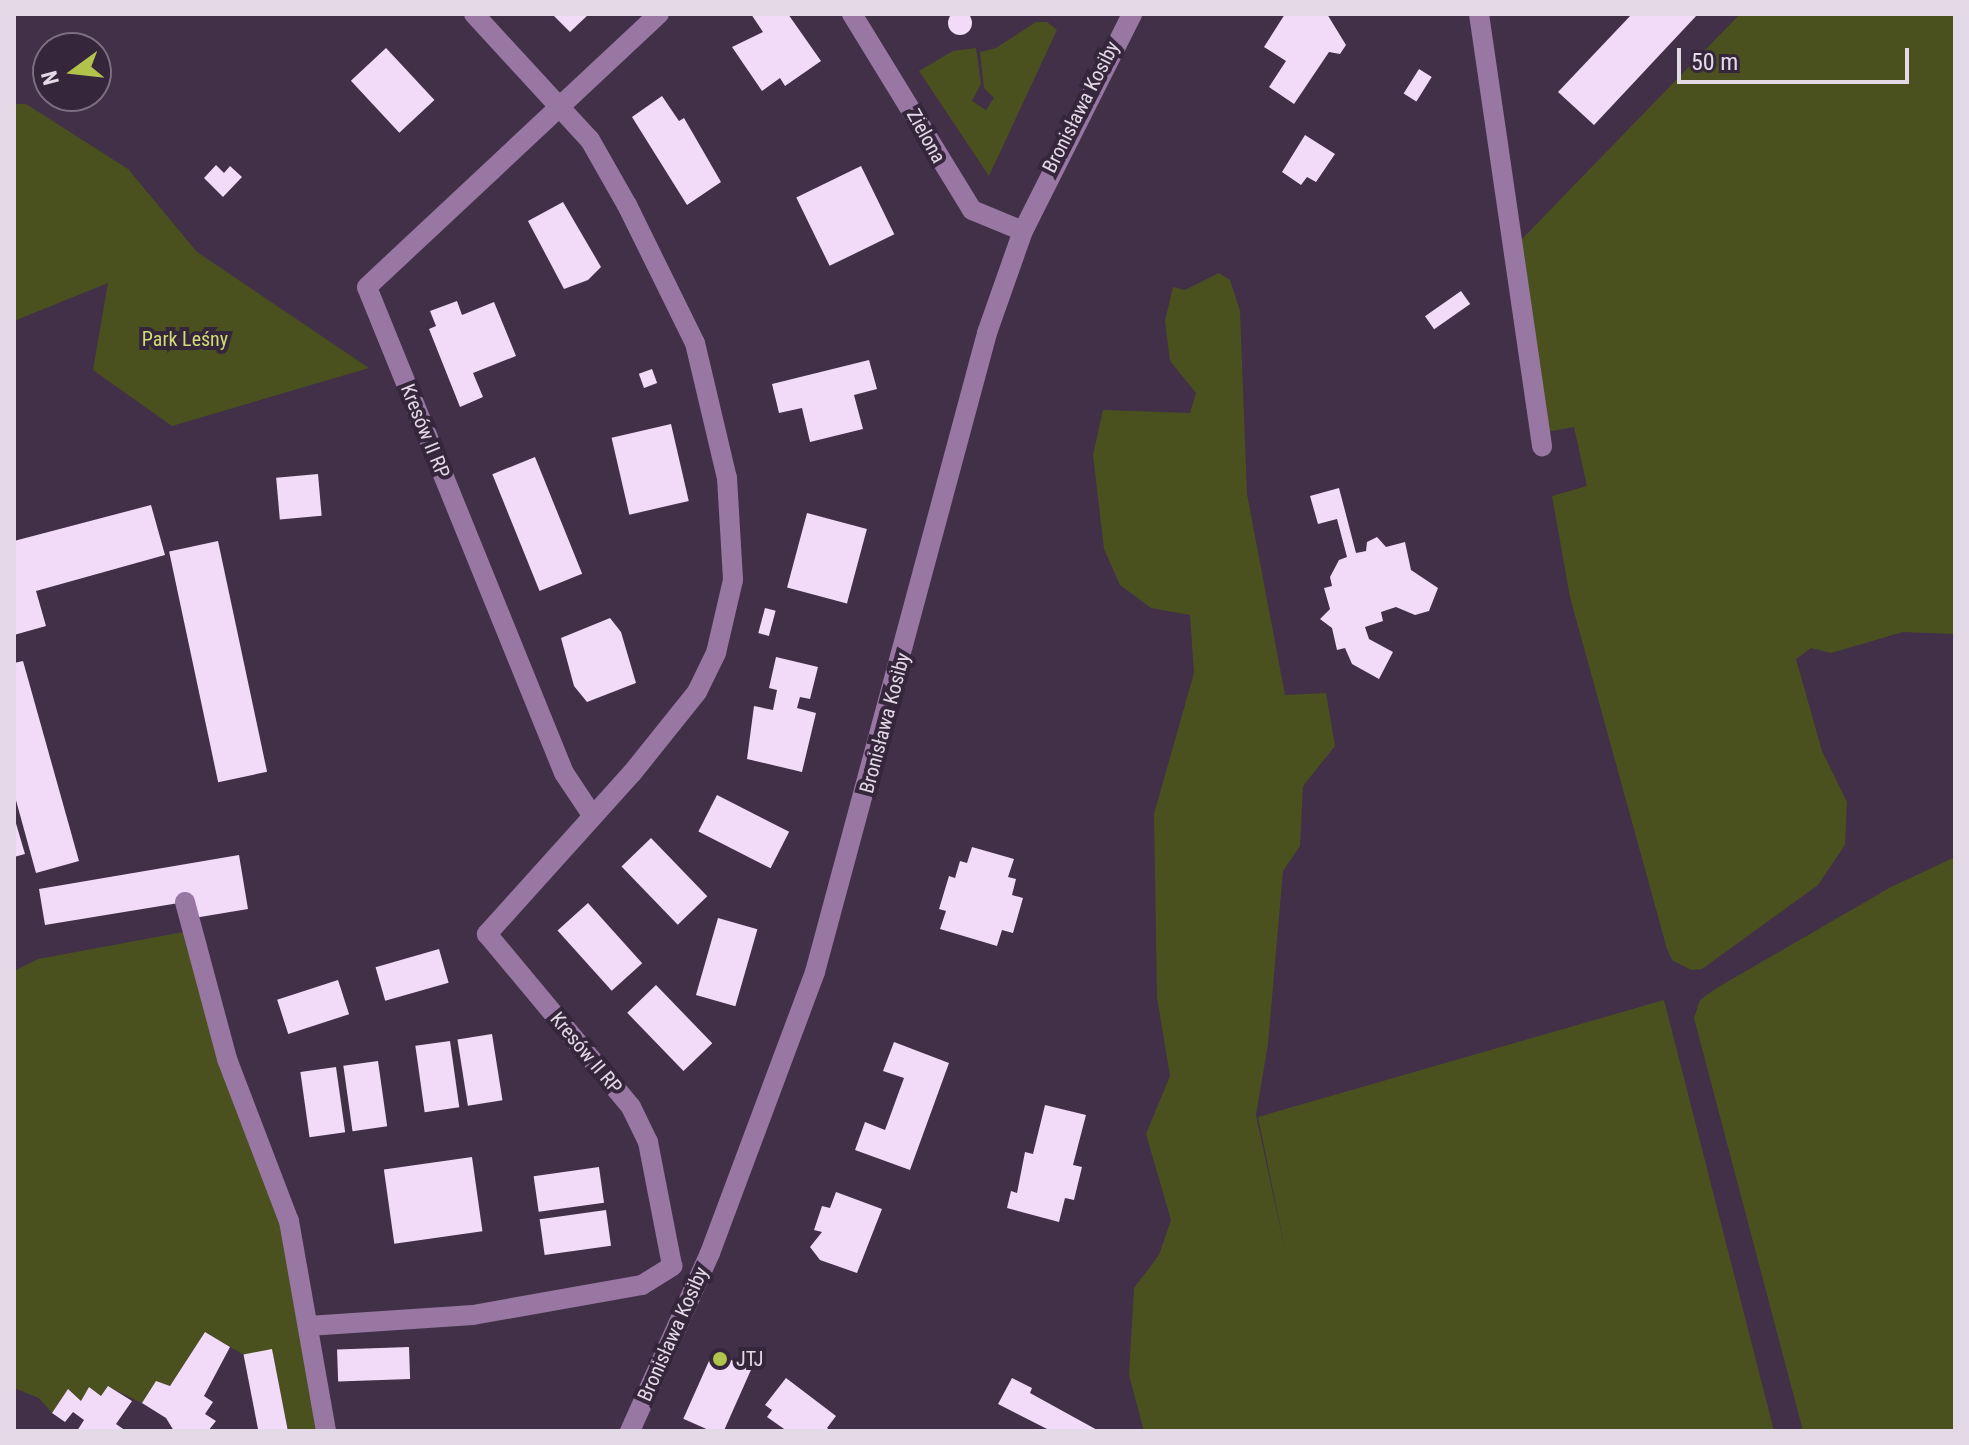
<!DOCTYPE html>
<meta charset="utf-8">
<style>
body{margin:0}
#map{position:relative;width:1969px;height:1445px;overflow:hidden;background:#413047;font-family:"Roboto Condensed",sans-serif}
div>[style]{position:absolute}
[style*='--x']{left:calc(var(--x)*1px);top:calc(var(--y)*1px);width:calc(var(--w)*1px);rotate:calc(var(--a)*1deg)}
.green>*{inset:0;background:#4a511f}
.building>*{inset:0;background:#f1dbf8;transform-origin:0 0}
.round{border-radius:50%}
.minor>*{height:20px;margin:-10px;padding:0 10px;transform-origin:10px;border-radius:10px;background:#9877a2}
.dots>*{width:22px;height:22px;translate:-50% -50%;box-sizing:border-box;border:4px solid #36263c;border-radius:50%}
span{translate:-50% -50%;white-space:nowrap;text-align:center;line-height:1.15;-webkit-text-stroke:8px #36263c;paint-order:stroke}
.street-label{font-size:20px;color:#e4d9e7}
.park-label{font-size:20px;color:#cdde74}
.poi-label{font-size:20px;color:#e4d9e7}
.left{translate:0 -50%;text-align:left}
.frame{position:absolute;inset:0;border:16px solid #e4d9e7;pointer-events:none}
.north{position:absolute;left:32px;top:32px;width:80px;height:80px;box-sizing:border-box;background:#36263c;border:2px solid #7c6e80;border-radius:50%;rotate:255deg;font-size:22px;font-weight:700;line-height:32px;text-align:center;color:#e4d9e7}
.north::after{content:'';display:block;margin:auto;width:28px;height:36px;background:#b2c34c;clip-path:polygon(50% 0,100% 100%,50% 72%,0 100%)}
.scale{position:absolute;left:1677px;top:48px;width:232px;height:36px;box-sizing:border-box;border:4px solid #e4d9e7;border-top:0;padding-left:10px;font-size:24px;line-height:28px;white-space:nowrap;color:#e4d9e7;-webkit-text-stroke:6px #36263c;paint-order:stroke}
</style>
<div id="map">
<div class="green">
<i style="clip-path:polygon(1740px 14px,1955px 14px,1955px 634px,1903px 632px,1831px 653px,1811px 648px,1796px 659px,1822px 751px,1847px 802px,1845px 845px,1818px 885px,1702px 969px,1691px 970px,1672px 960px,1667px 949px,1570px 597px,1552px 496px,1587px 486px,1574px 427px,1547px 432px,1521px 240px)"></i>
<i style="clip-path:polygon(1036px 22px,1047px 22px,1057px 30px,989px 176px,919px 71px,953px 51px,976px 48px,981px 84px,972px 101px,986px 110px,994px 98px,984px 88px,980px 52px,996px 48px)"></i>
<i style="clip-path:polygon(14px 104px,26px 104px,128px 169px,197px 252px,369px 368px,172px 426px,93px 370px,108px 283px,14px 321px)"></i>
<i style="clip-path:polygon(1219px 273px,1230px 280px,1240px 311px,1247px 494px,1285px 695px,1326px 693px,1335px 746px,1303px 786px,1300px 846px,1283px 871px,1268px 1044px,1256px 1115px,1287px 1259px,1258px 1117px,1664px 1000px,1774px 1431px,1144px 1431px,1129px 1375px,1134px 1288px,1159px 1255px,1171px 1220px,1146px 1134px,1170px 1076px,1157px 997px,1154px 814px,1194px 673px,1190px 615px,1151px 608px,1120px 585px,1104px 549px,1093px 455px,1103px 410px,1190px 413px,1196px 393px,1170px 361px,1165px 321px,1173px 287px,1185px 290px)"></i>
<i style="clip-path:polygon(1955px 857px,1955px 1431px,1803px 1431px,1694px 1018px,1700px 1000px,1715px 989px,1891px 887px)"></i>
<i style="clip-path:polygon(189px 931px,284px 1224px,319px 1431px,288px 1431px,272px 1350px,244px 1355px,205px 1332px,170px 1386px,156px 1381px,142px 1403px,109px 1387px,101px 1396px,89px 1387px,81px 1401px,68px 1389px,52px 1413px,39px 1398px,14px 1388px,14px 971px,38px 959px)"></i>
</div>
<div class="building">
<i class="round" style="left:948px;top:11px;width:24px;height:24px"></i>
<i style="clip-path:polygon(552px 14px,589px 14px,570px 32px)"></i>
<i style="clip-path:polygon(751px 14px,788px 14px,821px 61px,785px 86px,780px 78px,762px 91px,732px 47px,763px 32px)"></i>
<i style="clip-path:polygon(1285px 14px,1327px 14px,1346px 45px,1340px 54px,1329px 52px,1294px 104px,1269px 87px,1286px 61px,1264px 47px)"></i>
<i style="clip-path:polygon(1632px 14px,1698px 14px,1594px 125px,1558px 92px)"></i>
<i style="left:386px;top:48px;width:71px;height:48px;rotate:47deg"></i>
<i style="left:1419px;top:69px;width:15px;height:29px;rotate:32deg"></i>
<i style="clip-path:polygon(662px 96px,679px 121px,684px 118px,721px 182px,687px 205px,632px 117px)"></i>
<i style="clip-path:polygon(1305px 135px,1335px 154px,1316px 182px,1307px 177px,1301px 185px,1282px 172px)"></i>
<i style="clip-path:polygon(216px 165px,224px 173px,230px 166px,242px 177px,223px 197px,204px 178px)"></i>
<i style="left:861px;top:166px;width:76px;height:72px;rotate:64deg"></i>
<i style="clip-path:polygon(563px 202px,601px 267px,588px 280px,564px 289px,528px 221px)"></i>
<i style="left:1461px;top:291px;width:16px;height:44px;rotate:55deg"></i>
<i style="clip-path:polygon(457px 301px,462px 315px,494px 302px,516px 356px,473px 373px,483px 397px,460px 407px,429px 329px,436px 326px,430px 311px)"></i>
<i style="clip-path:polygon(869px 360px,877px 389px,854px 395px,863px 429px,810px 442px,802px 408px,779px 413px,772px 384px)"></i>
<i style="left:652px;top:369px;width:15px;height:14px;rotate:70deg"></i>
<i style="left:671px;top:424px;width:79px;height:61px;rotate:77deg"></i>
<i style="left:535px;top:457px;width:126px;height:46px;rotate:68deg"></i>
<i style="left:318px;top:474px;width:42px;height:42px;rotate:85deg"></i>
<i style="clip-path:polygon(1339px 488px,1356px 553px,1366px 551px,1367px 542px,1377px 537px,1386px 547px,1405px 542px,1411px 570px,1438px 588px,1429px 611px,1415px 615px,1396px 607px,1381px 612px,1383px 621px,1365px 627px,1369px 639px,1393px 652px,1379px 679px,1352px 664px,1345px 648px,1337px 650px,1332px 628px,1320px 619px,1330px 609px,1324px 588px,1332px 586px,1330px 577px,1339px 560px,1347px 557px,1337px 519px,1318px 524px,1310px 496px)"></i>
<i style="clip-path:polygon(151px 505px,165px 555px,36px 591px,46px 626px,14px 635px,14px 541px)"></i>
<i style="left:807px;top:513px;width:62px;height:77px;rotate:15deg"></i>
<i style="left:218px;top:541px;width:236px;height:50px;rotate:78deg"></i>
<i style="left:765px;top:608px;width:11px;height:26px;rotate:15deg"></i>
<i style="clip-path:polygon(610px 618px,621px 632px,636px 683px,587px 702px,574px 686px,561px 638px)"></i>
<i style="clip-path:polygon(776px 657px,818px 667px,810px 699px,800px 697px,797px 708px,816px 713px,802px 772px,747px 759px,754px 706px,773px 710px,777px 690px,769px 688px)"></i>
<i style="clip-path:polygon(23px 661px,79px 861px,36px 873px,14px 793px,14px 663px)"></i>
<i style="left:717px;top:795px;width:81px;height:41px;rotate:27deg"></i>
<i style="clip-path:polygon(15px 820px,25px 854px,14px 857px,14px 821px)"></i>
<i style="left:651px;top:838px;width:81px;height:41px;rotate:46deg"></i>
<i style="clip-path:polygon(972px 847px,1014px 859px,1008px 877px,1016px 879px,1012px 895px,1023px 898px,1013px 933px,1002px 930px,997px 946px,940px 929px,946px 911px,939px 909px,949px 876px,955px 878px,960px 861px,967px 863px)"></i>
<i style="clip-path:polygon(239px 855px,248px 909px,194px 918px,191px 901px,45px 925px,39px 889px)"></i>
<i style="left:588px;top:903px;width:81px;height:41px;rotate:48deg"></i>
<i style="left:718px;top:918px;width:41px;height:80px;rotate:16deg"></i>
<i style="left:439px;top:949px;width:35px;height:66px;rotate:74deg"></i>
<i style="left:338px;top:980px;width:36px;height:64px;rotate:72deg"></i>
<i style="left:656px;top:985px;width:81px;height:40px;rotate:46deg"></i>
<i style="left:492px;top:1034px;width:67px;height:35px;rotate:81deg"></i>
<i style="left:450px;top:1041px;width:67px;height:35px;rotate:82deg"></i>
<i style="clip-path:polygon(894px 1042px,949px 1063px,910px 1170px,855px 1150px,865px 1122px,885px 1130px,904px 1078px,883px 1071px)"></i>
<i style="left:378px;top:1061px;width:66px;height:35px;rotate:82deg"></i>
<i style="left:336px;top:1067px;width:66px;height:36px;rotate:82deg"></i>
<i style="clip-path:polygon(1045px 1105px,1086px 1115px,1073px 1165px,1082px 1167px,1074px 1200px,1065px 1198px,1059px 1222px,1007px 1208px,1011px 1191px,1017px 1193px,1025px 1152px,1033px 1154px)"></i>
<i style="left:472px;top:1157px;width:75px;height:89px;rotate:82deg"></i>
<i style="left:599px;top:1167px;width:36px;height:66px;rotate:82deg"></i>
<i style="clip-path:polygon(836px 1192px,882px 1209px,857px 1273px,820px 1260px,810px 1247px,822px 1232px,814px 1230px,822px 1206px,830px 1208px)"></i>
<i style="left:606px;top:1210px;width:36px;height:67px;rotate:82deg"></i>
<i style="clip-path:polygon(205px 1332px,230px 1347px,204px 1396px,213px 1402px,205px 1414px,216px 1421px,208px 1431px,174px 1431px,166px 1418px,142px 1403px,156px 1381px,170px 1386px)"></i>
<i style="left:409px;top:1347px;width:32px;height:72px;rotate:88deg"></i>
<i style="left:272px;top:1349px;width:84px;height:29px;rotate:79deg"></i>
<i style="left:713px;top:1352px;width:42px;height:73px;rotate:24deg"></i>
<i style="clip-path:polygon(786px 1378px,836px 1416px,827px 1428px,831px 1431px,787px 1431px,767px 1417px,772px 1410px,765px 1405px)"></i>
<i style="clip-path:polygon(1012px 1378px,1032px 1388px,1030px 1393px,1099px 1431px,1051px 1431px,998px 1404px)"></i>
<i style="clip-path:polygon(108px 1386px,132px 1401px,116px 1424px,126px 1431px,77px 1431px,84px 1420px,73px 1412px,65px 1422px,52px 1413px,68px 1389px,81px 1401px,89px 1387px,101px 1396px)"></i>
</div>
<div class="minor">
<i style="--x:474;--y:14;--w:171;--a:47.4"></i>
<i style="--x:590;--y:140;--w:75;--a:60.4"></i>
<i style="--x:627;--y:205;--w:154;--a:63.8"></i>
<i style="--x:695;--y:343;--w:139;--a:76.7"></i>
<i style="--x:727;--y:478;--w:102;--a:86.6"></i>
<i style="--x:733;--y:580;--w:75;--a:103.1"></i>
<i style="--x:716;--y:653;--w:43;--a:116"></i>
<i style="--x:697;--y:692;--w:104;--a:128.7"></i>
<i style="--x:632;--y:773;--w:217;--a:132"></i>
<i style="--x:487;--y:934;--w:225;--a:50.2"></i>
<i style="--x:631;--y:1107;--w:39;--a:64"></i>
<i style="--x:648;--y:1142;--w:126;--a:79"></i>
<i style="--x:852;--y:14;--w:230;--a:58.5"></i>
<i style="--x:972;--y:210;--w:55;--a:22.4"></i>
<i style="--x:1479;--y:14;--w:437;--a:81.7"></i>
<i style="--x:592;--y:815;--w:50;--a:-123.7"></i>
<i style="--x:564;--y:773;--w:524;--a:-112.07"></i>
<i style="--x:367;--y:287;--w:400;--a:-43.1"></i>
<i style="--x:185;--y:902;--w:163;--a:75"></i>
<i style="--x:227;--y:1059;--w:173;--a:69.1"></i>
<i style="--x:289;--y:1221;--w:213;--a:80"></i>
<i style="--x:308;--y:1326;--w:165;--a:-3.8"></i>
<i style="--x:473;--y:1315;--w:172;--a:-10.1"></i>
<i style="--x:642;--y:1285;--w:36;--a:-32"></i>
<i style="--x:630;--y:1431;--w:195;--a:-65.8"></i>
<i style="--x:710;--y:1253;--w:300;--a:-69.5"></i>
<i style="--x:815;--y:972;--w:662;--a:-74.93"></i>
<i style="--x:987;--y:333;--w:108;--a:-70.6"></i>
<i style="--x:1023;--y:231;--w:243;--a:-63.3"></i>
</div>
<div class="dots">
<i style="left:720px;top:1359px;background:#b2c34c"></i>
</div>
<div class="street-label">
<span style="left:1081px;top:107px;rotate:-63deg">Bronisława Kosiby</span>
<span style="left:926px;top:136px;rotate:61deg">Zielona</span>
<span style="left:425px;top:431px;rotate:68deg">Kresów II RP</span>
<span style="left:885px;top:723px;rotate:-75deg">Bronisława Kosiby</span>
<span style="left:586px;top:1053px;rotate:50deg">Kresów II RP</span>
<span style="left:673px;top:1334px;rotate:-66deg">Bronisława Kosiby</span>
</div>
<div class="park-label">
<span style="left:185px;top:339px">Park Leśny</span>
</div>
<div class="poi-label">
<span class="left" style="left:736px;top:1359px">JTJ</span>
</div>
<div class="frame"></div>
<div class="north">N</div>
<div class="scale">50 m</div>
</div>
